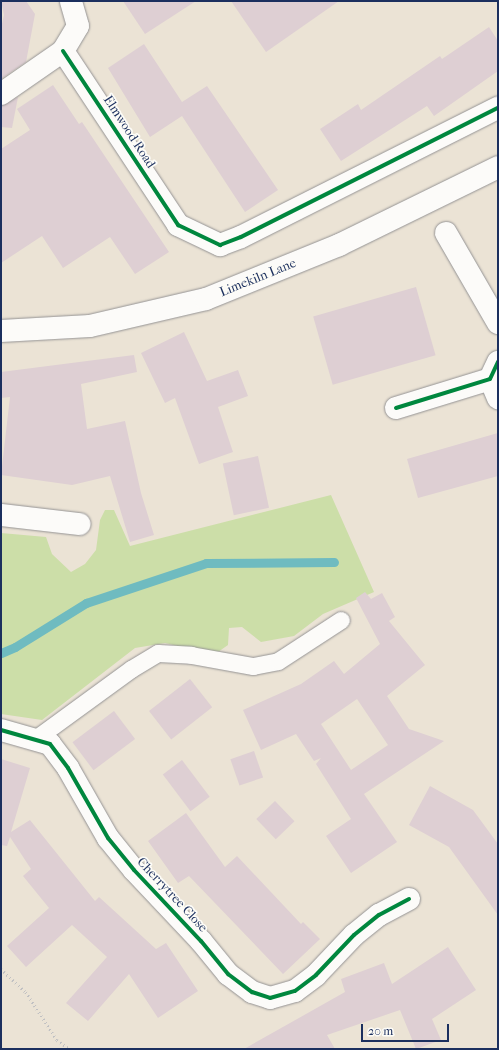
<!DOCTYPE html>
<style>
body{margin:0}
#map{position:relative;width:499px;height:1050px;overflow:hidden;background:#ebe3d5;font-family:"IM FELL French Canon",serif}
div>[style]{position:absolute}
[style*='--x']{left:calc(var(--x)*1px);top:calc(var(--y)*1px);width:calc(var(--w)*1px);rotate:calc(var(--a)*1deg)}
.green>*{inset:0;background:#ccdea8}
.stream>*{height:9px;margin:-4.5px;padding:0 4.5px;transform-origin:4.5px;border-radius:4.5px;background:#6fbbc0}
.building>*{inset:0;background:#decfd3;transform-origin:0 0}
.path>*{height:2.5px;margin-top:-1.25px;transform-origin:0;background:repeating-linear-gradient(90deg,#c0c0c2 0 1px,transparent 0 4px)}
.roads{filter:drop-shadow(0 0 1px #949394) drop-shadow(0 0 1px #949394)}
.service>*{height:17px;margin:-8.5px;padding:0 8.5px;transform-origin:8.5px;border-radius:8.5px;background:#fcfbf9}
.minor>*{height:22px;margin:-11px;padding:0 11px;transform-origin:11px;border-radius:11px;background:#fcfbf9}
.cycleway>*{height:4px;margin:-2px;padding:0 2px;transform-origin:2px;border-radius:2px;background:#00873e}
span{translate:-50% -50%;white-space:nowrap;text-align:center;line-height:1.15;-webkit-text-stroke:3.5px #fdfcf7;paint-order:stroke}
.street-label{font-size:13px;color:#1b2f5e}
.frame{position:absolute;inset:0;border:2px solid #1b2f5e;pointer-events:none}
.scale{position:absolute;left:361px;top:1024px;width:88px;height:18px;box-sizing:border-box;border:2px solid #1b2f5e;border-top:0;padding-left:5px;font-size:12px;line-height:14px;white-space:nowrap;color:#1b2f5e;-webkit-text-stroke:3px #fdfcf7;paint-order:stroke}
</style>
<div id="map">
<div class="green">
<i style="clip-path:polygon(331px 495px,374px 592px,323px 614px,294px 636px,261px 642px,242px 627px,229px 628px,228px 645px,218px 652px,199px 651px,165px 643px,135px 648px,42px 720px,1px 714px,1px 533px,46px 537px,52px 554px,71px 572px,85px 564px,96px 550px,100px 520px,105px 510px,114px 510px,130px 546px)"></i>
</div>
<div class="stream">
<i style="--x:1;--y:653;--w:15;--a:-23"></i>
<i style="--x:15;--y:647;--w:84;--a:-31.8"></i>
<i style="--x:86;--y:603;--w:126;--a:-18.4"></i>
<i style="--x:206;--y:563;--w:128;--a:-0.4"></i>
</div>
<div class="building">
<i style="clip-path:polygon(1px 1px,26px 1px,35px 14px,26px 62px,1px 79px,1px 28px,4px 15px)"></i>
<i style="clip-path:polygon(123px 1px,196px 1px,145px 34px)"></i>
<i style="clip-path:polygon(231px 1px,339px 1px,266px 52px)"></i>
<i style="clip-path:polygon(489px 27px,498px 41px,498px 71px,434px 116px,427px 106px,341px 161px,320px 129px,358px 104px,361px 110px,440px 56px,442px 59px)"></i>
<i style="clip-path:polygon(144px 44px,182px 102px,207px 86px,278px 190px,245px 212px,182px 116px,150px 137px,108px 68px)"></i>
<i style="clip-path:polygon(53px 85px,79px 124px,82px 122px,169px 252px,135px 274px,110px 237px,63px 268px,42px 236px,1px 263px,1px 149px,30px 130px,17px 109px)"></i>
<i style="clip-path:polygon(18px 97px,12px 128px,1px 127px,1px 106px)"></i>
<i style="left:416px;top:287px;width:71px;height:107px;rotate:74deg"></i>
<i style="clip-path:polygon(184px 332px,207px 381px,238px 370px,248px 396px,218px 407px,233px 452px,199px 464px,175px 398px,165px 403px,141px 353px)"></i>
<i style="clip-path:polygon(134px 355px,137px 372px,81px 384px,87px 429px,125px 421px,141px 493px,154px 535px,130px 542px,110px 476px,72px 485px,1px 475px,10px 397px,1px 398px,1px 372px)"></i>
<i style="clip-path:polygon(498px 433px,498px 476px,418px 498px,407px 459px)"></i>
<i style="left:258px;top:456px;width:53px;height:36px;rotate:78deg"></i>
<i style="clip-path:polygon(evenodd,365px 592px,371px 599px,382px 593px,395px 617px,389px 621px,425px 665px,387px 696px,409px 729px,444px 741px,364px 794px,397px 842px,351px 873px,326px 836px,351px 819px,316px 764px,321px 758px,314px 761px,296px 734px,261px 750px,243px 710px,301px 684px,334px 661px,344px 674px,380px 644px,356px 598px,365px 592px,357px 699px,388px 745px,351px 770px,321px 724px,357px 699px)"></i>
<i style="left:190px;top:679px;width:36px;height:52px;rotate:52deg"></i>
<i style="left:114px;top:711px;width:35px;height:52px;rotate:53deg"></i>
<i style="left:254px;top:751px;width:28px;height:25px;rotate:71deg"></i>
<i style="clip-path:polygon(1px 759px,30px 768px,11px 832px,30px 820px,95px 901px,99px 897px,156px 949px,166px 943px,198px 991px,158px 1018px,129px 974px,88px 1021px,66px 1003px,107px 957px,72px 925px,26px 967px,7px 946px,49px 908px,23px 876px,31px 869px,10px 837px,7px 846px,1px 845px)"></i>
<i style="left:182px;top:760px;width:46px;height:24px;rotate:53deg"></i>
<i style="clip-path:polygon(430px 786px,473px 810px,498px 844px,498px 915px,449px 847px,409px 825px)"></i>
<i style="left:275px;top:801px;width:28px;height:26px;rotate:46deg"></i>
<i style="clip-path:polygon(186px 813px,225px 867px,237px 856px,301px 924px,303px 922px,320px 939px,283px 974px,189px 876px,178px 883px,148px 841px)"></i>
<i style="clip-path:polygon(448px 947px,476px 990px,432px 1019px,441px 1040px,416px 1049px,400px 1010px,327px 1035px,335px 1049px,244px 1049px,345px 992px,341px 979px,384px 963px,392px 984px)"></i>
</div>
<div class="path">
<i style="--x:1;--y:969;--w:34;--a:43"></i>
<i style="--x:26;--y:992;--w:57;--a:57.1"></i>
<i style="--x:57;--y:1040;--w:16;--a:35"></i>
</div>
<div class="roads">
<div class="service">
<i style="--x:35;--y:739;--w:119;--a:-36.1"></i>
<i style="--x:131;--y:669;--w:31;--a:-31"></i>
<i style="--x:158;--y:653;--w:33;--a:3"></i>
<i style="--x:191;--y:655;--w:63;--a:10.1"></i>
<i style="--x:253;--y:666;--w:25;--a:-11"></i>
<i style="--x:278;--y:661;--w:75;--a:-33.1"></i>
</div>
<div class="minor">
<i style="--x:63;--y:51;--w:209;--a:56.5"></i>
<i style="--x:178;--y:225;--w:47;--a:25.5"></i>
<i style="--x:220;--y:245;--w:22;--a:-21"></i>
<i style="--x:241;--y:237;--w:288;--a:-26.7"></i>
<i style="--x:1;--y:94;--w:75;--a:-34.7"></i>
<i style="--x:63;--y:51;--w:29;--a:-59"></i>
<i style="--x:78;--y:26;--w:26;--a:-106"></i>
<i style="--x:446;--y:233;--w:104;--a:60"></i>
<i style="--x:1;--y:331;--w:89;--a:-3.2"></i>
<i style="--x:90;--y:326;--w:119;--a:-13.1"></i>
<i style="--x:206;--y:299;--w:144;--a:-22.1"></i>
<i style="--x:339;--y:245;--w:177;--a:-26.1"></i>
<i style="--x:490;--y:379;--w:21;--a:67"></i>
<i style="--x:396;--y:408;--w:98;--a:-17.1"></i>
<i style="--x:490;--y:379;--w:19;--a:-65"></i>
<i style="--x:1;--y:515;--w:79;--a:6.6"></i>
<i style="--x:1;--y:730;--w:51;--a:15.9"></i>
<i style="--x:50;--y:744;--w:30;--a:53"></i>
<i style="--x:68;--y:768;--w:81;--a:60.3"></i>
<i style="--x:108;--y:838;--w:41;--a:50.9"></i>
<i style="--x:134;--y:870;--w:98;--a:46.7"></i>
<i style="--x:201;--y:941;--w:43;--a:50.7"></i>
<i style="--x:228;--y:974;--w:30;--a:37"></i>
<i style="--x:252;--y:992;--w:19;--a:18"></i>
<i style="--x:270;--y:998;--w:26;--a:-16"></i>
<i style="--x:295;--y:991;--w:26;--a:-37"></i>
<i style="--x:316;--y:975;--w:55;--a:-46.5"></i>
<i style="--x:354;--y:935;--w:32;--a:-39"></i>
<i style="--x:379;--y:915;--w:34;--a:-28"></i>
</div>
</div>
<div class="cycleway">
<i style="--x:63;--y:51;--w:209;--a:56.5"></i>
<i style="--x:178;--y:225;--w:47;--a:25.5"></i>
<i style="--x:220;--y:245;--w:22;--a:-21"></i>
<i style="--x:241;--y:237;--w:288;--a:-26.7"></i>
<i style="--x:396;--y:408;--w:98;--a:-17.1"></i>
<i style="--x:490;--y:379;--w:19;--a:-65"></i>
<i style="--x:1;--y:730;--w:51;--a:15.9"></i>
<i style="--x:50;--y:744;--w:30;--a:53"></i>
<i style="--x:68;--y:768;--w:81;--a:60.3"></i>
<i style="--x:108;--y:838;--w:41;--a:50.9"></i>
<i style="--x:134;--y:870;--w:98;--a:46.7"></i>
<i style="--x:201;--y:941;--w:43;--a:50.7"></i>
<i style="--x:228;--y:974;--w:30;--a:37"></i>
<i style="--x:252;--y:992;--w:19;--a:18"></i>
<i style="--x:270;--y:998;--w:26;--a:-16"></i>
<i style="--x:295;--y:991;--w:26;--a:-37"></i>
<i style="--x:316;--y:975;--w:55;--a:-46.5"></i>
<i style="--x:354;--y:935;--w:32;--a:-39"></i>
<i style="--x:379;--y:915;--w:34;--a:-28"></i>
</div>
<div class="street-label">
<span style="left:129px;top:132px;rotate:57deg">Elmwood Road</span>
<span style="left:258px;top:278px;rotate:-22deg">Limekiln Lane</span>
<span style="left:172px;top:895px;rotate:47deg">Cherrytree Close</span>
</div>
<div class="frame"></div>
<div class="scale">20 m</div>
</div>
